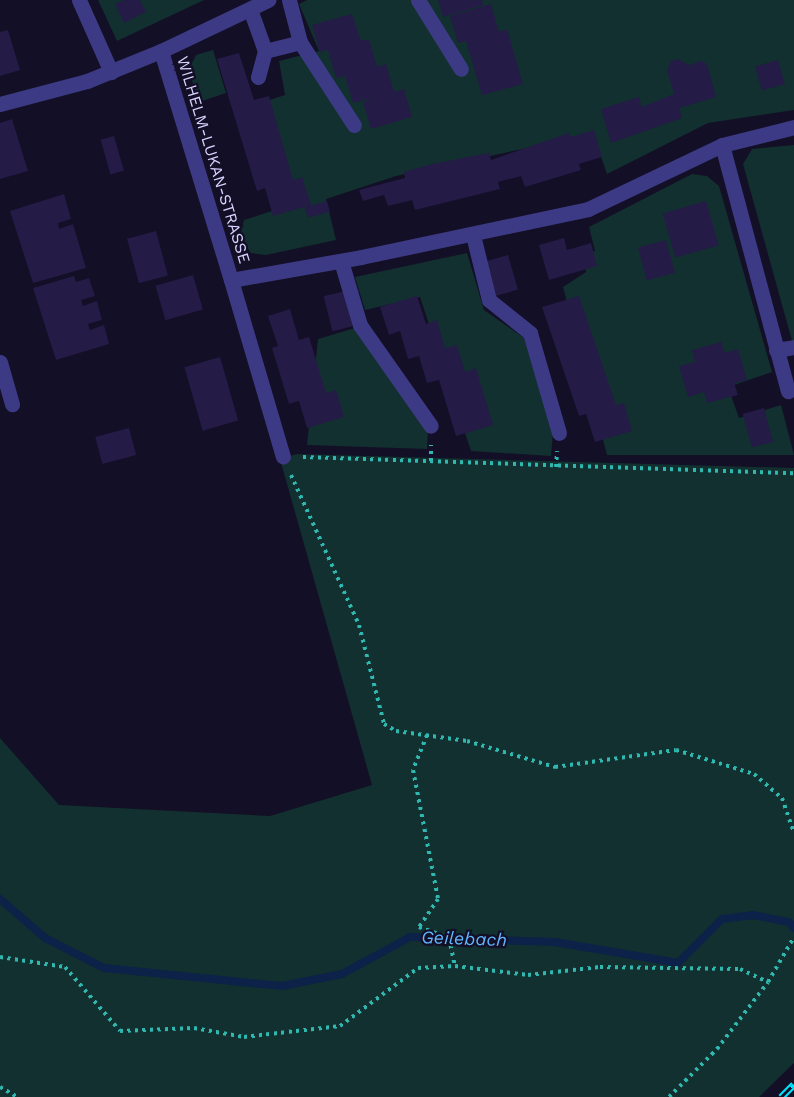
<!DOCTYPE html>
<style>
body{margin:0}
#map{position:relative;width:794px;height:1097px;overflow:hidden;background:#130f26;font-family:"Work Sans",sans-serif}
div>[style]{position:absolute}
[style*='--x']{left:calc(var(--x)*1px);top:calc(var(--y)*1px);width:calc(var(--w)*1px);rotate:calc(var(--a)*1deg)}
.green>*{inset:0;background:#12302f}
.stream>*{height:8px;margin:-4px;padding:0 4px;transform-origin:4px;border-radius:4px;background:#0c2248}
.building>*{inset:0;background:#241b47;transform-origin:0 0}
.path>*{height:4px;margin-top:-2px;transform-origin:0;background:repeating-linear-gradient(90deg,#2fb8b0 0 3px,transparent 0 7.5px)}
.minor>*{height:15px;margin:-7.5px;padding:0 7.5px;transform-origin:7.5px;border-radius:7.5px;background:#3d3a85}
.rail>*{height:7px;margin-top:-3.5px;transform-origin:0;background:repeating-linear-gradient(90deg,#130f26 0 14px,#00e5ff 0 28px);box-sizing:border-box;border-block:2px solid #00e5ff}
span{translate:-50% -50%;white-space:nowrap;text-align:center;line-height:1.15;-webkit-text-stroke:4.5px #130f26;paint-order:stroke}
.street-label{font-size:16px;color:#d9d4ff}
.water-label{font-size:18px;color:#62b6ff;font-style:italic}
</style>
<div id="map">
<div class="green">
<i style="clip-path:polygon(98px 0,204px 0,117px 41px)"></i>
<i style="clip-path:polygon(307px 0,794px 0,794px 110px,708px 123px,607px 174px,593px 134px,396px 176px,326px 199px,336px 240px,266px 255px,251px 253px,240px 237px,244px 220px,272px 211px,245px 108px,285px 95px,279px 61px,319px 51px,299px 4px)"></i>
<i style="clip-path:polygon(213px 50px,226px 93px,196px 103px,190px 67px,196px 55px)"></i>
<i style="clip-path:polygon(794px 145px,794px 348px,743px 164px,752px 149px)"></i>
<i style="clip-path:polygon(692px 174px,707px 176px,719px 186px,772px 372px,728px 387px,739px 418px,781px 405px,794px 455px,607px 455px,563px 287px,586px 272px,583px 254px,595px 251px,589px 227px)"></i>
<i style="clip-path:polygon(467px 253px,484px 310px,524px 338px,553px 433px,551px 456px,471px 451px,420px 297px,365px 310px,355px 277px)"></i>
<i style="clip-path:polygon(355px 328px,428px 428px,427px 449px,307px 445px,318px 339px)"></i>
<i style="clip-path:polygon(297px 454px,794px 468px,794px 1063px,759px 1097px,0 1097px,0 738px,59px 805px,270px 816px,372px 785px,280px 459px)"></i>
</div>
<div class="stream">
<i style="--x:0;--y:899;--w:60;--a:40.9"></i>
<i style="--x:45;--y:938;--w:66;--a:27"></i>
<i style="--x:104;--y:968;--w:179;--a:5.8"></i>
<i style="--x:282;--y:986;--w:61;--a:-11.3"></i>
<i style="--x:342;--y:974;--w:77;--a:-28.6"></i>
<i style="--x:410;--y:937;--w:145;--a:2"></i>
<i style="--x:555;--y:942;--w:125;--a:9.7"></i>
<i style="--x:678;--y:963;--w:62;--a:-45"></i>
<i style="--x:722;--y:919;--w:31;--a:-7"></i>
<i style="--x:753;--y:915;--w:37;--a:11"></i>
<i style="--x:789;--y:922;--w:8;--a:50"></i>
</div>
<div class="building">
<i style="clip-path:polygon(124px 0,140px 0,146px 12px,124px 23px,115px 4px)"></i>
<i style="clip-path:polygon(438px 0,482px 0,483px 5px,443px 17px)"></i>
<i style="clip-path:polygon(491px 4px,499px 32px,507px 29px,523px 84px,482px 95px,466px 41px,458px 43px,450px 16px)"></i>
<i style="clip-path:polygon(352px 14px,361px 41px,369px 39px,377px 67px,386px 64px,394px 92px,404px 89px,412px 117px,371px 129px,363px 102px,375px 97px,353px 103px,345px 76px,336px 78px,328px 50px,320px 52px,312px 25px)"></i>
<i style="clip-path:polygon(8px 30px,20px 70px,0 76px,0 32px)"></i>
<i style="clip-path:polygon(239px 53px,254px 100px,269px 96px,293px 180px,302px 177px,311px 205px,273px 216px,265px 188px,257px 191px,217px 59px)"></i>
<i style="clip-path:polygon(678px 59px,689px 65px,701px 61px,707px 64px,716px 97px,679px 108px,682px 118px,611px 143px,601px 109px,639px 97px,642px 107px,674px 94px,667px 70px,671px 61px)"></i>
<i style="left:778px;top:60px;width:25px;height:24px;rotate:74deg"></i>
<i style="clip-path:polygon(12px 119px,28px 171px,0 179px,0 123px)"></i>
<i style="clip-path:polygon(594px 130px,602px 157px,579px 164px,581px 170px,525px 187px,521px 176px,498px 182px,500px 189px,415px 210px,412px 200px,388px 206px,384px 195px,363px 201px,359px 190px,405px 178px,404px 172px,432px 164px,489px 153px,491px 160px,569px 133px,571px 137px)"></i>
<i style="left:114px;top:136px;width:36px;height:14px;rotate:74deg"></i>
<i style="clip-path:polygon(64px 194px,71px 219px,58px 223px,59px 229px,73px 224px,86px 268px,33px 283px,10px 211px)"></i>
<i style="left:327px;top:201px;width:11px;height:23px;rotate:75deg"></i>
<i style="left:706px;top:201px;width:46px;height:45px;rotate:74deg"></i>
<i style="left:156px;top:231px;width:46px;height:30px;rotate:75deg"></i>
<i style="clip-path:polygon(564px 238px,567px 250px,591px 243px,597px 266px,549px 280px,539px 245px)"></i>
<i style="left:666px;top:240px;width:34px;height:29px;rotate:75deg"></i>
<i style="left:508px;top:255px;width:36px;height:26px;rotate:74deg"></i>
<i style="left:193px;top:275px;width:36px;height:39px;rotate:74deg"></i>
<i style="clip-path:polygon(74px 276px,76px 282px,89px 278px,95px 296px,81px 300px,83px 306px,97px 301px,102px 320px,88px 324px,90px 330px,104px 325px,109px 344px,56px 360px,33px 288px)"></i>
<i style="left:345px;top:291px;width:36px;height:22px;rotate:76deg"></i>
<i style="clip-path:polygon(417px 296px,426px 324px,437px 320px,445px 348px,457px 345px,465px 372px,476px 368px,493px 425px,456px 436px,439px 380px,427px 383px,419px 356px,408px 359px,400px 331px,389px 335px,380px 307px)"></i>
<i style="clip-path:polygon(579px 296px,616px 405px,624px 403px,632px 431px,595px 442px,586px 414px,579px 416px,542px 307px)"></i>
<i style="clip-path:polygon(290px 309px,299px 340px,309px 337px,326px 393px,336px 390px,344px 417px,307px 428px,299px 401px,289px 404px,272px 348px,278px 346px,268px 316px)"></i>
<i style="clip-path:polygon(721px 342px,725px 353px,738px 349px,747px 380px,734px 383px,738px 395px,707px 403px,704px 392px,688px 397px,679px 366px,695px 362px,692px 350px)"></i>
<i style="left:220px;top:357px;width:66px;height:37px;rotate:74deg"></i>
<i style="left:764px;top:408px;width:35px;height:22px;rotate:75deg"></i>
<i style="left:129px;top:428px;width:28px;height:35px;rotate:75deg"></i>
</div>
<div class="path">
<i style="--x:303;--y:457;--w:491;--a:1.9"></i>
<i style="--x:431;--y:461;--w:16;--a:-90"></i>
<i style="--x:556;--y:467;--w:16;--a:-86"></i>
<i style="--x:291;--y:475;--w:165;--a:65.6"></i>
<i style="--x:359;--y:625;--w:102;--a:75.8"></i>
<i style="--x:384;--y:724;--w:14;--a:30"></i>
<i style="--x:396;--y:731;--w:72;--a:8"></i>
<i style="--x:467;--y:741;--w:92;--a:16.5"></i>
<i style="--x:555;--y:767;--w:122;--a:-8"></i>
<i style="--x:676;--y:750;--w:82;--a:17.1"></i>
<i style="--x:754;--y:774;--w:37;--a:41"></i>
<i style="--x:782;--y:798;--w:36;--a:71"></i>
<i style="--x:427;--y:735;--w:38;--a:112"></i>
<i style="--x:413;--y:770;--w:131;--a:79"></i>
<i style="--x:438;--y:899;--w:34;--a:124"></i>
<i style="--x:419;--y:927;--w:32;--a:20"></i>
<i style="--x:449;--y:938;--w:29;--a:78"></i>
<i style="--x:0;--y:957;--w:66;--a:8.7"></i>
<i style="--x:65;--y:967;--w:84;--a:49.3"></i>
<i style="--x:120;--y:1031;--w:74;--a:-2.3"></i>
<i style="--x:194;--y:1028;--w:51;--a:10.2"></i>
<i style="--x:244;--y:1037;--w:97;--a:-6.5"></i>
<i style="--x:340;--y:1026;--w:97;--a:-36.6"></i>
<i style="--x:418;--y:968;--w:37;--a:-3"></i>
<i style="--x:455;--y:966;--w:74;--a:7"></i>
<i style="--x:528;--y:975;--w:72;--a:-6.3"></i>
<i style="--x:600;--y:967;--w:140;--a:0.8"></i>
<i style="--x:740;--y:969;--w:31;--a:25"></i>
<i style="--x:0;--y:1087;--w:20;--a:30"></i>
<i style="--x:669;--y:1097;--w:68;--a:-45"></i>
<i style="--x:717;--y:1049;--w:84;--a:-52.7"></i>
<i style="--x:768;--y:982;--w:52;--a:-60"></i>
</div>
<div class="minor">
<i style="--x:79;--y:0;--w:79;--a:66"></i>
<i style="--x:289;--y:0;--w:43;--a:75.3"></i>
<i style="--x:300;--y:42;--w:99;--a:57"></i>
<i style="--x:418;--y:0;--w:81;--a:58.1"></i>
<i style="--x:250;--y:9;--w:45;--a:70.3"></i>
<i style="--x:265;--y:51;--w:36;--a:-14"></i>
<i style="--x:161;--y:51;--w:239;--a:73"></i>
<i style="--x:231;--y:280;--w:132;--a:-10"></i>
<i style="--x:361;--y:257;--w:232;--a:-11.9"></i>
<i style="--x:588;--y:209;--w:148;--a:-25.5"></i>
<i style="--x:722;--y:145;--w:74;--a:-14"></i>
<i style="--x:258;--y:77;--w:27;--a:-75"></i>
<i style="--x:0;--y:104;--w:90;--a:-14.8"></i>
<i style="--x:87;--y:81;--w:80;--a:-22.1"></i>
<i style="--x:161;--y:51;--w:119;--a:-25.5"></i>
<i style="--x:722;--y:145;--w:255;--a:75"></i>
<i style="--x:473;--y:235;--w:67;--a:76.2"></i>
<i style="--x:489;--y:300;--w:53;--a:38.8"></i>
<i style="--x:530;--y:333;--w:104;--a:73.8"></i>
<i style="--x:341;--y:261;--w:67;--a:73.5"></i>
<i style="--x:360;--y:325;--w:123;--a:54.9"></i>
<i style="--x:231;--y:280;--w:184;--a:73.6"></i>
<i style="--x:776;--y:350;--w:18;--a:-9"></i>
<i style="--x:0;--y:362;--w:44;--a:74.1"></i>
</div>
<div class="rail">
<i style="--x:781;--y:1097;--w:18;--a:-45"></i>
</div>
<div class="street-label">
<span style="left:213px;top:160px;rotate:73deg">WILHELM-LUKAN-STRASSE</span>
</div>
<div class="water-label">
<span style="left:464px;top:939px;rotate:2deg">Geilebach</span>
</div>
</div>
